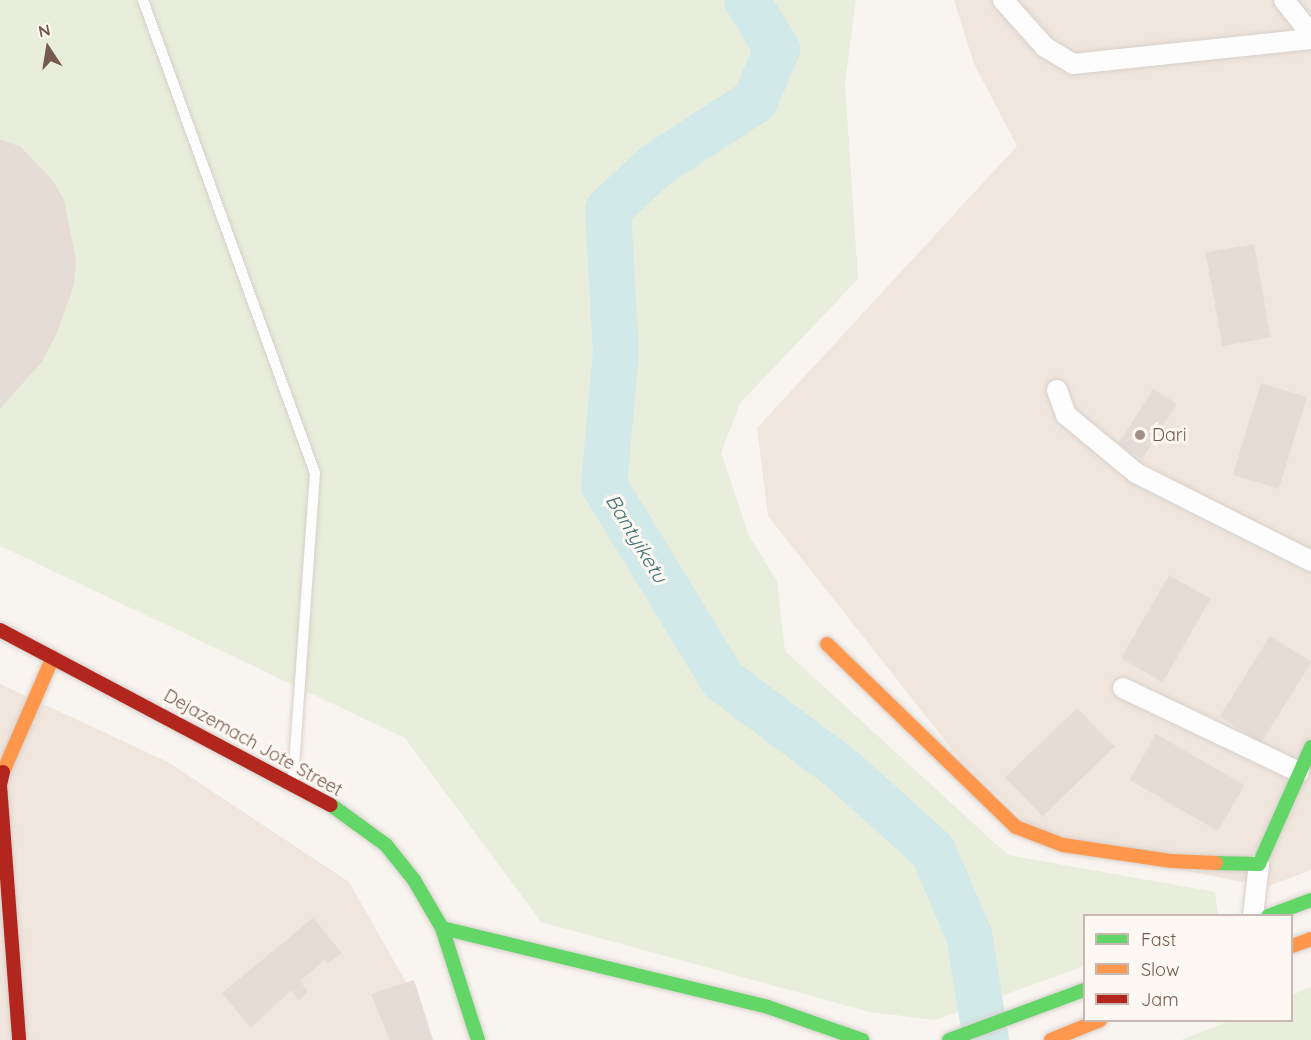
<!DOCTYPE html>
<style>
body{margin:0}
#map{position:relative;width:1311px;height:1040px;overflow:hidden;background:#f8f4ef;font-family:Quicksand,sans-serif}
div>[style]{position:absolute}
[style*='--x']{left:calc(var(--x)*1px);top:calc(var(--y)*1px);width:calc(var(--w)*1px);rotate:calc(var(--a)*1deg)}
.residential>*{inset:0;background:#f0e6dd}
.green>*{inset:0;background:#e8eedb}
.river>*{height:46px;margin:-23px;padding:0 23px;transform-origin:23px;border-radius:23px;background:#d1e9e8}
.building>*{inset:0;background:#e5dcd6;transform-origin:0 0}
.roads{filter:drop-shadow(0 0 2px #d7cfcb) drop-shadow(0 0 2px #d7cfcb)}
.lane>*{height:10px;margin:-5px;padding:0 5px;transform-origin:5px;border-radius:5px;background:#fefdfd}
.street>*{height:20px;margin:-10px;padding:0 10px;transform-origin:10px;border-radius:10px;background:#fefdfd}
.fast>*{height:14px;margin:-7px;padding:0 7px;transform-origin:7px;border-radius:7px;background:#63d668}
.slow>*{height:14px;margin:-7px;padding:0 7px;transform-origin:7px;border-radius:7px;background:#ff974d}
.jam>*{height:14px;margin:-7px;padding:0 7px;transform-origin:7px;border-radius:7px;background:#b3261e}
.dots>*{width:16px;height:16px;translate:-50% -50%;box-sizing:border-box;border:3px solid #fef8f2;border-radius:50%}
span{translate:-50% -50%;white-space:nowrap;text-align:center;line-height:1.15;-webkit-text-stroke:6px #fef8f2;paint-order:stroke}
.poi-label{font-size:18px;color:#76594f}
.left{translate:0 -50%;text-align:left}
.street-label{font-size:18px;color:#76594f}
.water-label{font-size:20px;color:#42767a;font-style:italic}
.legend{position:absolute;left:1083px;top:914px;width:210px;height:108px;box-sizing:border-box;background:#fef8f2;border:2px solid #c8b8b1;margin:0;padding:8px 10px;list-style:none;font-size:18px;color:#76594f}
.legend li{display:flex;align-items:center;gap:12px;height:30px}
.legend b{width:30px;border:2px solid #c8b8b1}
.north{position:absolute;left:18px;top:18px;width:60px;height:60px;-webkit-text-stroke:4px #fef8f2;paint-order:stroke;rotate:348deg;font-size:16px;font-weight:700;line-height:24px;text-align:center;color:#76594f}
.north::after{content:'';display:block;margin:auto;width:21px;height:27px;background:#76594f;clip-path:polygon(50% 0,100% 100%,50% 72%,0 100%)}
</style>
<div id="map">
<div class="residential">
<i style="clip-path:polygon(954px 0,1311px 0,1311px 870px,1267px 887px,1107px 855px,1028px 824px,958px 757px,768px 516px,757px 428px,1017px 146px,974px 64px)"></i>
<i style="clip-path:polygon(0 684px,168px 762px,349px 882px,407px 984px,421px 1040px,0 1040px)"></i>
</div>
<div class="green">
<i style="clip-path:polygon(0 0,856px 0,845px 84px,858px 279px,740px 403px,721px 453px,748px 534px,777px 581px,785px 651px,1008px 855px,1215px 892px,1218px 915px,1084px 916px,1084px 966px,935px 1020px,870px 1012px,541px 922px,405px 738px,0 546px)"></i>
<i style="clip-path:polygon(1311px 987px,1311px 1040px,1181px 1040px,1229px 1021px,1292px 1020px,1292px 995px)"></i>
</div>
<div class="river">
<i style="--x:747;--y:0;--w:57;--a:58.5"></i>
<i style="--x:777;--y:49;--w:56;--a:112.9"></i>
<i style="--x:755;--y:101;--w:119;--a:147"></i>
<i style="--x:655;--y:166;--w:64;--a:136.9"></i>
<i style="--x:608;--y:210;--w:141;--a:86.8"></i>
<i style="--x:616;--y:351;--w:135;--a:95.1"></i>
<i style="--x:604;--y:485;--w:228;--a:58.6"></i>
<i style="--x:723;--y:680;--w:147;--a:36.7"></i>
<i style="--x:841;--y:768;--w:124;--a:42.1"></i>
<i style="--x:933;--y:851;--w:91;--a:66.8"></i>
<i style="--x:969;--y:935;--w:106;--a:80.8"></i>
</div>
<div class="building">
<i style="clip-path:polygon(0 139px,21px 147px,53px 181px,64px 200px,76px 260px,74px 285px,57px 333px,41px 363px,0 409px)"></i>
<i style="left:1254px;top:244px;width:95px;height:49px;rotate:80deg"></i>
<i style="left:1261px;top:383px;width:48px;height:96px;rotate:17deg"></i>
<i style="left:1153px;top:389px;width:28px;height:65px;rotate:32deg"></i>
<i style="left:1169px;top:575px;width:48px;height:96px;rotate:30deg"></i>
<i style="left:1270px;top:636px;width:49px;height:95px;rotate:32deg"></i>
<i style="left:1077px;top:708px;width:54px;height:100px;rotate:46deg"></i>
<i style="left:1156px;top:734px;width:102px;height:53px;rotate:30deg"></i>
<i style="clip-path:polygon(313px 918px,342px 953px,327px 964px,325px 960px,300px 981px,308px 992px,299px 1000px,291px 990px,251px 1028px,222px 993px)"></i>
<i style="clip-path:polygon(414px 980px,433px 1040px,390px 1040px,371px 994px)"></i>
</div>
<div class="roads">
<div class="lane">
<i style="--x:143;--y:0;--w:503;--a:70.02"></i>
<i style="--x:315;--y:473;--w:308;--a:94.1"></i>
</div>
<div class="street">
<i style="--x:1003;--y:0;--w:63;--a:48.2"></i>
<i style="--x:1045;--y:47;--w:33;--a:31"></i>
<i style="--x:1073;--y:64;--w:239;--a:-6"></i>
<i style="--x:1284;--y:0;--w:43;--a:51.5"></i>
<i style="--x:1057;--y:390;--w:27;--a:70"></i>
<i style="--x:1066;--y:415;--w:91;--a:39.6"></i>
<i style="--x:1136;--y:473;--w:196;--a:26.7"></i>
<i style="--x:1123;--y:688;--w:195;--a:25.5"></i>
<i style="--x:1253;--y:916;--w:52;--a:-83.4"></i>
</div>
<div class="fast">
<i style="--x:331;--y:805;--w:68;--a:36"></i>
<i style="--x:386;--y:845;--w:45;--a:51.3"></i>
<i style="--x:414;--y:880;--w:56;--a:59.7"></i>
<i style="--x:442;--y:928;--w:118;--a:72.2"></i>
<i style="--x:1216;--y:863;--w:43;--a:1.3"></i>
<i style="--x:1259;--y:864;--w:128;--a:-66"></i>
<i style="--x:1268;--y:916;--w:46;--a:-20.4"></i>
<i style="--x:442;--y:928;--w:335;--a:13.6"></i>
<i style="--x:768;--y:1007;--w:100;--a:19.3"></i>
<i style="--x:949;--y:1040;--w:144;--a:-20.3"></i>
</div>
<div class="slow">
<i style="--x:827;--y:644;--w:263;--a:44.1"></i>
<i style="--x:1016;--y:827;--w:50;--a:21"></i>
<i style="--x:1063;--y:845;--w:110;--a:8.4"></i>
<i style="--x:1172;--y:861;--w:44;--a:2.6"></i>
<i style="--x:3;--y:772;--w:125;--a:-66.5"></i>
<i style="--x:1292;--y:946;--w:20;--a:-20"></i>
<i style="--x:1051;--y:1040;--w:53;--a:-22.2"></i>
</div>
<div class="jam">
<i style="--x:0;--y:630;--w:374;--a:27.9"></i>
<i style="--x:3;--y:772;--w:13;--a:103"></i>
<i style="--x:0;--y:785;--w:256;--a:85.7"></i>
</div>
</div>
<div class="dots">
<i style="left:1140px;top:435px;background:#a48f87"></i>
</div>
<div class="poi-label">
<span class="left" style="left:1152px;top:435px">Dari</span>
</div>
<div class="street-label">
<span style="left:253px;top:743px;rotate:29deg">Dejazemach Jote Street</span>
</div>
<div class="water-label">
<span style="left:637px;top:538px;rotate:59deg">Bantyiketu</span>
</div>
<ul class="legend">
<li><b style="height:8px;background:#63d668"></b>Fast</li>
<li><b style="height:8px;background:#ff974d"></b>Slow</li>
<li><b style="height:8px;background:#b3261e"></b>Jam</li>
</ul>
<div class="north">N</div>
</div>
